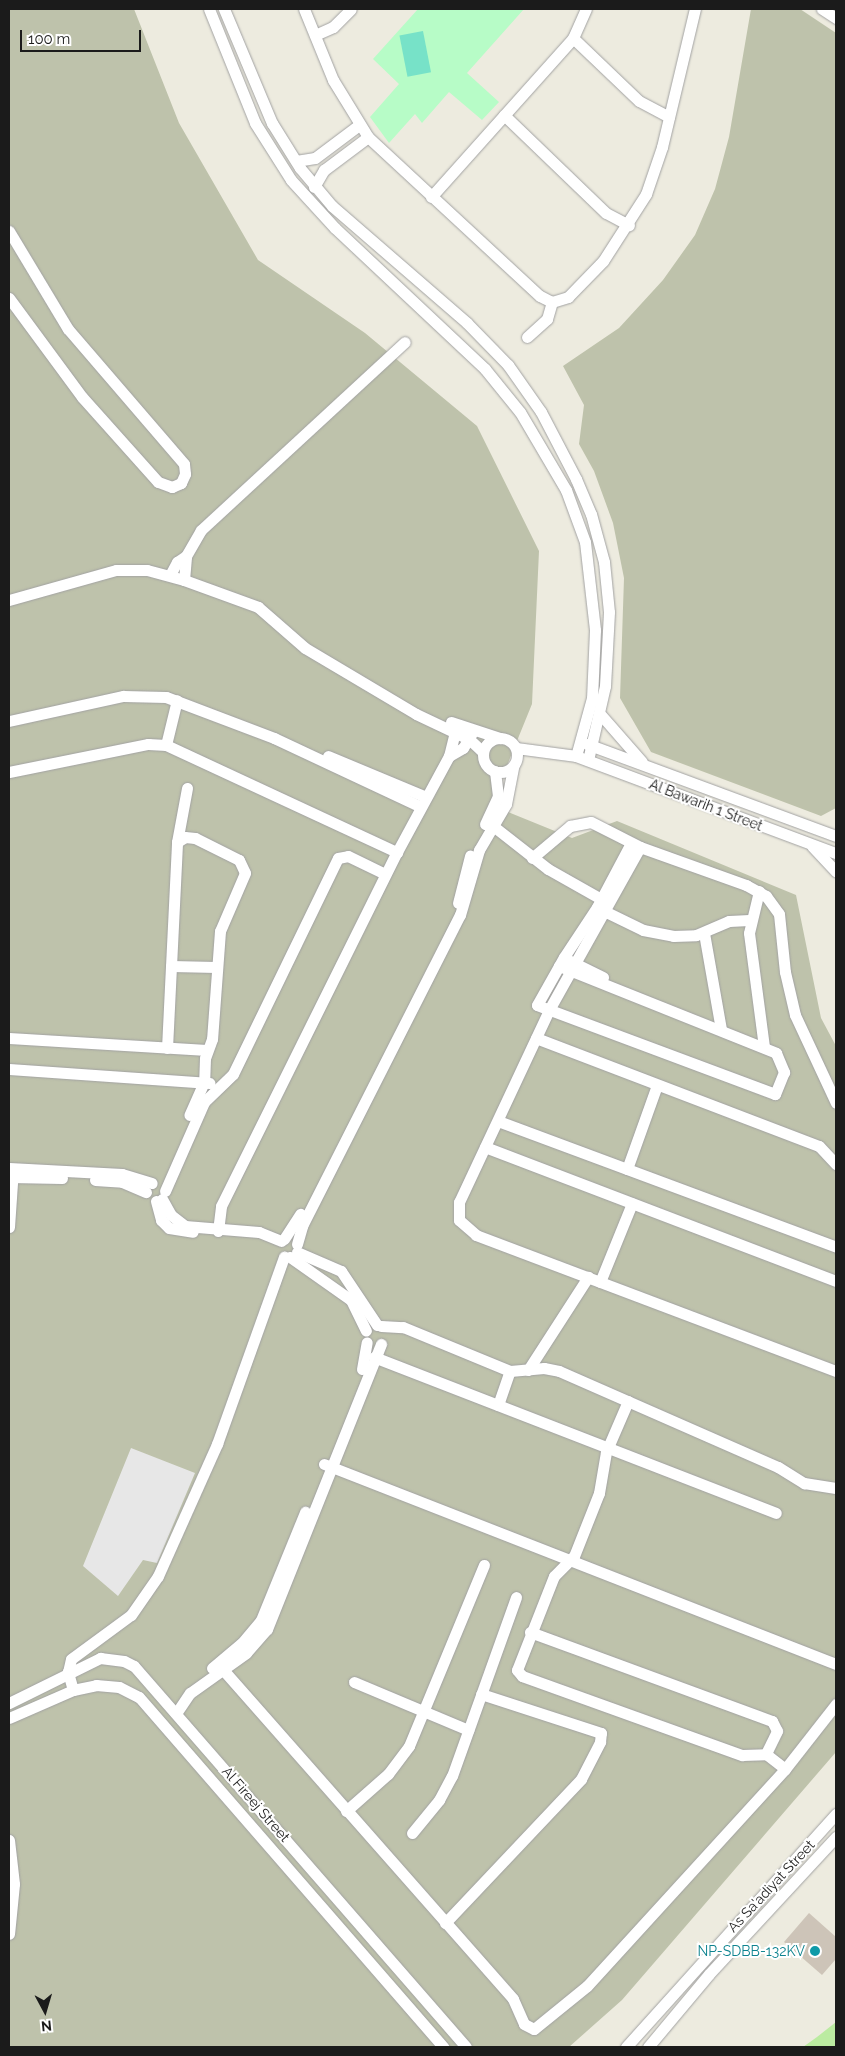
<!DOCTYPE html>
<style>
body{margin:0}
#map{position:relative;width:845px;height:2056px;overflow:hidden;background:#edebdf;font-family:Raleway,sans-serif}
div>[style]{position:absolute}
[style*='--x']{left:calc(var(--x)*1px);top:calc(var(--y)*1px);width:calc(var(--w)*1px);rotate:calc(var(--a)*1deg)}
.construction>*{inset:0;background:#bec2ab}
.grass>*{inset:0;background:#bbeba1}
.park>*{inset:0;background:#b7fcc7}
.pitch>*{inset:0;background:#77e2c8;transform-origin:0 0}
.parking>*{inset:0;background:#e7e7e7}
.building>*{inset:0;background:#cdc4b8}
.roads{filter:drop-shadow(0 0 1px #a2a2a2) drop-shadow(0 0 1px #a2a2a2)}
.minor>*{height:11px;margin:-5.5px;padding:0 5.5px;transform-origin:5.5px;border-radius:5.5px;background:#fff}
.minor>.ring{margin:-5.5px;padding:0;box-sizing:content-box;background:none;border:11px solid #fff;border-radius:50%}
.dots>*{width:14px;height:14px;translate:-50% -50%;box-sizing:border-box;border:2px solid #fff;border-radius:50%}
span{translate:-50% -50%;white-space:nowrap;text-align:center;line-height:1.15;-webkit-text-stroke:4px #fff;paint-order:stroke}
.street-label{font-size:14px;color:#1b1b1b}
.culture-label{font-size:14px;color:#0d838f}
.right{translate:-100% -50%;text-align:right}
.frame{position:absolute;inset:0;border:10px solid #1b1b1b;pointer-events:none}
.north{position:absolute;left:20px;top:1986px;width:50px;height:50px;-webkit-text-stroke:4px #fff;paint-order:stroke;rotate:174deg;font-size:14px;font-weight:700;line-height:20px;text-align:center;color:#1b1b1b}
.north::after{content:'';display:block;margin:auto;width:18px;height:22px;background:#1b1b1b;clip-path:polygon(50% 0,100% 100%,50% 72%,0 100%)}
.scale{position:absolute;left:20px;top:30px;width:121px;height:22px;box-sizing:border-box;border:2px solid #1b1b1b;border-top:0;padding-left:6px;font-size:15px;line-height:18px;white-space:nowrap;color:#1b1b1b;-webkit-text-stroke:4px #fff;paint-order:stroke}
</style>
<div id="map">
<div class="construction">
<i style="clip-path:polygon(9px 9px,134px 9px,179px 123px,258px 260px,365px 333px,477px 426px,539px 551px,532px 704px,491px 805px,572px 838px,617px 821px,796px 895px,821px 1018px,836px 1046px,836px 1752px,622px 2000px,569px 2047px,9px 2047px)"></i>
<i style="clip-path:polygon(751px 9px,800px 9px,836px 33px,836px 808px,821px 816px,651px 752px,620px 698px,624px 578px,613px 523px,594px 471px,579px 444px,584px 405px,563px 366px,619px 328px,663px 280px,695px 235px,715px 189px,729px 137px)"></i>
</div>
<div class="grass">
<i style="clip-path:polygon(836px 2022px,836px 2047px,803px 2047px,817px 2037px)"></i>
</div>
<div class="park">
<i style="clip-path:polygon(418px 9px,524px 9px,467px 73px,499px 102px,482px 120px,449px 92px,422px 123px,415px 114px,389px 143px,370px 117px,399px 84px,373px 59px)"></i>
</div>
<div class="pitch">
<i style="left:423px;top:31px;width:42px;height:24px;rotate:79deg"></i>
</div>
<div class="parking">
<i style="clip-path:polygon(131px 1448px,195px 1473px,157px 1563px,143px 1560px,118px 1596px,83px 1566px)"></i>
</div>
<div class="building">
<i style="clip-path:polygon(809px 1913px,836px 1937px,836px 1959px,822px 1975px,784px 1942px)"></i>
</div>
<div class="roads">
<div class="minor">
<i style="--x:209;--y:9;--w:123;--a:68"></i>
<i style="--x:255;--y:123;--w:67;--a:57.7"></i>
<i style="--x:291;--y:180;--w:65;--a:47.5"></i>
<i style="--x:335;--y:228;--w:206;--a:43.2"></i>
<i style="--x:485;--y:369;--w:55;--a:50.9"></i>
<i style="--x:520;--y:412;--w:91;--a:59.5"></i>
<i style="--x:566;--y:490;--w:55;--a:69.9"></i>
<i style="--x:585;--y:542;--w:89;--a:83.5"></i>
<i style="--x:595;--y:630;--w:68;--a:92.5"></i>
<i style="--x:592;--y:698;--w:60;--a:105.4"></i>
<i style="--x:224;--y:9;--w:124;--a:67.2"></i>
<i style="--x:272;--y:123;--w:53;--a:58.1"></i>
<i style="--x:300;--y:168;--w:50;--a:49.9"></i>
<i style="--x:332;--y:206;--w:179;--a:40.9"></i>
<i style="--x:467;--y:323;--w:59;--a:45.7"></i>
<i style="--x:508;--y:365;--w:57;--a:54.9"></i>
<i style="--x:541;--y:412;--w:76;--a:62.4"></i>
<i style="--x:576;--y:479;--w:38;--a:67"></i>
<i style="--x:591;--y:514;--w:50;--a:74.8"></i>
<i style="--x:604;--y:562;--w:50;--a:84.3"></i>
<i style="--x:609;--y:612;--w:74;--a:93.1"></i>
<i style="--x:605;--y:686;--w:76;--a:102.9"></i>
<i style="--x:304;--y:9;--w:77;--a:67.8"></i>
<i style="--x:333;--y:80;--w:67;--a:58.4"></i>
<i style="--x:368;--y:137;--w:234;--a:42.8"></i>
<i style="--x:540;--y:296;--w:13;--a:27"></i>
<i style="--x:552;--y:302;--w:17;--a:-17"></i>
<i style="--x:568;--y:297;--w:50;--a:-45.8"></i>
<i style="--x:603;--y:261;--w:80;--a:-57.3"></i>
<i style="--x:646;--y:194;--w:50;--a:-71.2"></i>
<i style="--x:662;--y:147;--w:142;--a:-76.6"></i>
<i style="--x:822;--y:9;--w:17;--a:33"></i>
<i style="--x:315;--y:35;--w:20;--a:-24"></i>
<i style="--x:333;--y:27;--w:25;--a:-45"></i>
<i style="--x:573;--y:38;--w:91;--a:43.7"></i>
<i style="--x:639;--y:101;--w:34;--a:28"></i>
<i style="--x:504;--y:115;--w:141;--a:43.9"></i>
<i style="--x:606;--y:213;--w:26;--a:28"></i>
<i style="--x:296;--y:161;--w:19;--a:-9"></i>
<i style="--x:315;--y:158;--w:55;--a:-36.9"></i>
<i style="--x:314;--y:187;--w:20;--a:-60"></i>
<i style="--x:324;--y:170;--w:55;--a:-36.9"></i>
<i style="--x:431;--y:197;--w:213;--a:-48.2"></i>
<i style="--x:573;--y:38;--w:32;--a:-66"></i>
<i style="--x:9;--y:231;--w:114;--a:59"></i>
<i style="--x:68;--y:329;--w:178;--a:49.3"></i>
<i style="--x:184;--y:464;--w:10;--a:84"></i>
<i style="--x:185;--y:474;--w:10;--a:114"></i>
<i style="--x:181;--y:483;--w:10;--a:156"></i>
<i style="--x:172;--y:487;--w:15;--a:-160"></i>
<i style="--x:158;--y:482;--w:114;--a:-131.8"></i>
<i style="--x:82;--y:397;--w:123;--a:-126.4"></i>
<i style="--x:527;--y:337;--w:27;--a:-42"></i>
<i style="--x:547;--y:319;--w:18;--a:-74"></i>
<i style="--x:170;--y:575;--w:15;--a:-62"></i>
<i style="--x:177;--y:562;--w:11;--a:-34"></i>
<i style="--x:184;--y:580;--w:24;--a:-85"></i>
<i style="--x:186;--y:556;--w:30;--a:-60"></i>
<i style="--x:201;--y:530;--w:277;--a:-42.7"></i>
<i style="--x:9;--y:600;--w:111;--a:-15.7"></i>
<i style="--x:116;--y:570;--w:31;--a:0"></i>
<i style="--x:147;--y:570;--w:38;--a:15"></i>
<i style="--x:184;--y:580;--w:79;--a:20"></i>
<i style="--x:258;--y:607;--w:62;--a:41.1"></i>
<i style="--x:305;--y:648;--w:129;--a:30.7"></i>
<i style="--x:416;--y:714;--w:59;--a:25.3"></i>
<i style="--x:469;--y:739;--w:19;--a:43"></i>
<i style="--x:601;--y:715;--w:62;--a:48.9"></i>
<i style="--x:9;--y:721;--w:117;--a:-12.4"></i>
<i style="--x:123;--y:696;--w:43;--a:1.3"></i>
<i style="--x:166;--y:697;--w:116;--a:20.8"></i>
<i style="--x:274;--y:738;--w:162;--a:25.1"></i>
<i style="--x:451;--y:722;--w:52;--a:18.1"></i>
<i class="ring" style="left:483px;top:738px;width:23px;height:23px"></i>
<i style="--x:587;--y:744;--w:265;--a:20.3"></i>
<i style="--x:166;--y:745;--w:46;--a:-76.3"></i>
<i style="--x:516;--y:748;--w:61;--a:7.6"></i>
<i style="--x:576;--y:756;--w:278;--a:20.5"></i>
<i style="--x:328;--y:756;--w:106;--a:22.7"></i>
<i style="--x:449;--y:756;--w:16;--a:-30"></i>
<i style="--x:463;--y:748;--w:17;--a:-59"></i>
<i style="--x:9;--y:772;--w:142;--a:-11.4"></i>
<i style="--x:148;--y:744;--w:18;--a:3"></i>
<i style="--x:166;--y:745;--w:255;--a:24.9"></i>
<i style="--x:488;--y:822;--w:76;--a:38.1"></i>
<i style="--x:548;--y:869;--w:61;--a:29.5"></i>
<i style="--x:485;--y:824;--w:31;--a:-65"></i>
<i style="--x:498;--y:796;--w:25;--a:-97"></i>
<i style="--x:177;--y:842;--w:9;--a:-32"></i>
<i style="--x:185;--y:837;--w:10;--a:6"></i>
<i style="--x:195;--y:838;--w:49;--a:26.6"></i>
<i style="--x:239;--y:860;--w:14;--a:65"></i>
<i style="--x:245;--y:873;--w:63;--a:113.3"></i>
<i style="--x:220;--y:931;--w:108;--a:94.2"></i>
<i style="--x:212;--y:1039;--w:20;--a:110"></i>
<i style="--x:205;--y:1058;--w:24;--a:92"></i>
<i style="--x:204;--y:1082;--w:36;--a:114"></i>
<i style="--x:812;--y:846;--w:35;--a:47"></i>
<i style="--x:640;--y:847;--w:187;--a:119.2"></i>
<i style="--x:549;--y:1010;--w:212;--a:115.1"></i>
<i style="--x:459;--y:1202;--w:18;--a:90"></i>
<i style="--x:459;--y:1220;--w:23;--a:41"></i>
<i style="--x:476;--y:1235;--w:385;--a:20.7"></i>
<i style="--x:532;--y:858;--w:50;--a:-40.1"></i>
<i style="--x:570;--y:826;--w:21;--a:-11"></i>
<i style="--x:591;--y:822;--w:55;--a:27"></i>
<i style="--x:640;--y:847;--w:113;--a:19.7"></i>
<i style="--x:746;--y:885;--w:23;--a:29"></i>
<i style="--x:766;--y:896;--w:22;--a:54"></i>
<i style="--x:779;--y:914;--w:58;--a:84.1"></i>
<i style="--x:785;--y:972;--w:44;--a:76.9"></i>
<i style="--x:795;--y:1015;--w:97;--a:65"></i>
<i style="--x:759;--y:891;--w:43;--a:103.4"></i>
<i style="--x:749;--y:933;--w:115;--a:82.5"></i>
<i style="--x:458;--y:903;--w:49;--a:-75.7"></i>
<i style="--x:600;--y:909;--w:48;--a:26"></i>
<i style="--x:643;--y:930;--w:31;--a:11"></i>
<i style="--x:673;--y:936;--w:23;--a:-2"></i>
<i style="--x:696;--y:935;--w:36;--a:-23"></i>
<i style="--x:729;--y:921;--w:20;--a:-3"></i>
<i style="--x:704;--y:933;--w:97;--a:80"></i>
<i style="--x:568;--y:960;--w:39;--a:26"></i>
<i style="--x:171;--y:966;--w:45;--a:1.3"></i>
<i style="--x:559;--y:966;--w:234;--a:21.8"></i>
<i style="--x:776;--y:1053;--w:21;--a:67"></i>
<i style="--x:784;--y:1072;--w:24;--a:112"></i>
<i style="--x:775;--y:1094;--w:254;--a:-159.5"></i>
<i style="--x:537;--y:1005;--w:45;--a:-60.6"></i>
<i style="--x:559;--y:966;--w:10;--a:-61"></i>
<i style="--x:564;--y:957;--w:60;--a:-56.6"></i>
<i style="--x:597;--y:907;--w:72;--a:-62"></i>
<i style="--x:9;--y:1038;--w:198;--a:3.5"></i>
<i style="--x:536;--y:1038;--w:303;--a:20.9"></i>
<i style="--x:819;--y:1146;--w:25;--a:47"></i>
<i style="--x:167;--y:1048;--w:206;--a:-87.2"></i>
<i style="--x:177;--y:842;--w:55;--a:-79.5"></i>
<i style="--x:9;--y:1069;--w:201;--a:4"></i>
<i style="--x:498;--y:1121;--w:361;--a:20.4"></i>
<i style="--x:485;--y:1147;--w:376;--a:20.9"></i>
<i style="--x:9;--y:1168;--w:113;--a:3"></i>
<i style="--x:122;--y:1174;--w:31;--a:17"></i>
<i style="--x:627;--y:1169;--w:89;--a:-70.3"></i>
<i style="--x:9;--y:1177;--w:53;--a:1.1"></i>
<i style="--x:95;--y:1180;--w:27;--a:4"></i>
<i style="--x:122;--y:1182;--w:26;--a:23"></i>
<i style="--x:165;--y:1191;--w:97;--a:-66.3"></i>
<i style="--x:204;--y:1102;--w:40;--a:-44"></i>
<i style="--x:233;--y:1074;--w:240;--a:-64.1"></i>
<i style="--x:338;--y:858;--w:10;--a:-11"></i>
<i style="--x:348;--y:856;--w:41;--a:25.9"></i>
<i style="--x:162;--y:1199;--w:18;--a:61"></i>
<i style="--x:171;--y:1215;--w:18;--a:38"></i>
<i style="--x:185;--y:1226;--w:74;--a:4.6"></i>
<i style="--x:259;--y:1232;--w:24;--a:22"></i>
<i style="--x:156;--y:1201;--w:20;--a:75"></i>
<i style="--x:161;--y:1220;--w:11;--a:45"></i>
<i style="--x:169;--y:1228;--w:24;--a:9"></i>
<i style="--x:9;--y:1227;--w:58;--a:-86.1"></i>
<i style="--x:218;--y:1231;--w:25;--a:-83"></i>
<i style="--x:221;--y:1206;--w:395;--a:-63.6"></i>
<i style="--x:397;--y:852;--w:109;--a:-61.6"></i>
<i style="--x:449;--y:756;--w:32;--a:-76"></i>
<i style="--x:284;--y:1239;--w:30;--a:-57"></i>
<i style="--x:297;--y:1244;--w:19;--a:-74"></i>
<i style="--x:302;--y:1226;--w:349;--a:-63.1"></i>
<i style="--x:460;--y:915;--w:68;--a:-73.7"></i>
<i style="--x:479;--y:850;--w:53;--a:-59.6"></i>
<i style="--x:506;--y:804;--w:38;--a:-79"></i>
<i style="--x:297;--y:1252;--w:48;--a:23.4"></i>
<i style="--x:341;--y:1271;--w:65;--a:56.3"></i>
<i style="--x:290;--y:1257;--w:75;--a:35.2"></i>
<i style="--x:351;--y:1300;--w:34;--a:64"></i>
<i style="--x:600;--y:1282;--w:85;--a:-67.9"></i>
<i style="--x:381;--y:1326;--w:22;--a:3"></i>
<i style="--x:403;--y:1327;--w:116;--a:22.4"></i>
<i style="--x:510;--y:1371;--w:34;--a:-5"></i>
<i style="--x:544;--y:1368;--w:15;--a:11"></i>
<i style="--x:559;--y:1371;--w:239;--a:23.7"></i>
<i style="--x:778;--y:1467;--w:31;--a:32"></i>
<i style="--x:804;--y:1483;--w:32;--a:9"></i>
<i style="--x:374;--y:1357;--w:431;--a:21.2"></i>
<i style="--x:362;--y:1369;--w:27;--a:-80"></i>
<i style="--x:528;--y:1370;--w:111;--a:-57.2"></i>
<i style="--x:628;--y:1401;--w:56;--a:113.3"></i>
<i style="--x:606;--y:1452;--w:42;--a:99.7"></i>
<i style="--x:599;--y:1493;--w:68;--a:111.6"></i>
<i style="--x:574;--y:1556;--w:28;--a:135"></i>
<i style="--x:554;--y:1576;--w:101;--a:111.5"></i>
<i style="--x:517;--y:1670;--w:8;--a:50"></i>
<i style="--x:522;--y:1676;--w:234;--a:19.8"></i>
<i style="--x:742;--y:1755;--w:24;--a:-2"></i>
<i style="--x:766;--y:1754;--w:24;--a:38"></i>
<i style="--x:498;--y:1405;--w:36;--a:-71"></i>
<i style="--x:324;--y:1464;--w:550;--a:21.34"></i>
<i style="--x:530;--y:1632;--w:258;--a:20.2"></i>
<i style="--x:772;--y:1721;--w:11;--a:63"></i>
<i style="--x:777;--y:1731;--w:25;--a:116"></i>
<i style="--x:218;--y:1664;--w:446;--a:48.6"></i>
<i style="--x:513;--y:1999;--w:27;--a:66"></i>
<i style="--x:524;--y:2024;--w:11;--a:27"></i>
<i style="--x:534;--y:2029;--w:68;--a:-39.1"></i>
<i style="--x:587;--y:1986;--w:294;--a:-47.6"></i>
<i style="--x:785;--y:1769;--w:83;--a:-51.9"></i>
<i style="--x:212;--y:1668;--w:38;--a:-40"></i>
<i style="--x:241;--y:1644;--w:31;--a:-50"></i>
<i style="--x:261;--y:1620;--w:117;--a:-67.8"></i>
<i style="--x:354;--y:1682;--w:124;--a:22.8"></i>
<i style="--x:73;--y:1690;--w:19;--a:-106"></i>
<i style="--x:68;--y:1672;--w:13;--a:-77"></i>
<i style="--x:71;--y:1659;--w:74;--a:-36.3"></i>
<i style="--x:131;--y:1615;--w:47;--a:-55.3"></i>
<i style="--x:158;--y:1576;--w:145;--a:-65.9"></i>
<i style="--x:217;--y:1444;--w:199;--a:-70.3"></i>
<i style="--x:9;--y:1703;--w:102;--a:-26.3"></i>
<i style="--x:100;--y:1658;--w:24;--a:7"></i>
<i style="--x:124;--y:1661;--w:11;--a:27"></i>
<i style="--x:134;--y:1666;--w:505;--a:48.93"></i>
<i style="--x:177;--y:1712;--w:23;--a:-56"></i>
<i style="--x:190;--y:1693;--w:69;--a:-35.5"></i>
<i style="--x:246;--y:1653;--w:32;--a:-49"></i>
<i style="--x:267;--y:1629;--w:307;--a:-68.2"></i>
<i style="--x:9;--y:1718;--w:70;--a:-23.6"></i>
<i style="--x:73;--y:1690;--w:24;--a:-12"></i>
<i style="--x:96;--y:1685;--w:23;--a:5"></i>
<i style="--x:119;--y:1687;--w:22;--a:27"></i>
<i style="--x:139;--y:1697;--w:464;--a:49"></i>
<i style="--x:346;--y:1811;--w:56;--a:-41.4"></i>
<i style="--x:388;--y:1774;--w:35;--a:-53"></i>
<i style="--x:409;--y:1746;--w:196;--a:-67.5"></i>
<i style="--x:412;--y:1833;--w:43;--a:-50.7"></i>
<i style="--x:439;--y:1800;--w:27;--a:-62"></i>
<i style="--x:452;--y:1776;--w:190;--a:-70.3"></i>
<i style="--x:9;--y:1840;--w:44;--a:83.5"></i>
<i style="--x:14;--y:1884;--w:50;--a:95.7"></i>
<i style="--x:445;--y:1923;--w:198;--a:-46.6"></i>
<i style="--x:581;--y:1779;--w:42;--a:-62.8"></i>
<i style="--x:600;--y:1742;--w:9;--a:-84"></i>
<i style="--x:601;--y:1733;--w:126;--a:-162"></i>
<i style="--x:626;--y:2047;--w:314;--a:-48"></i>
<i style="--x:648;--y:2047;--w:95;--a:-50.1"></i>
<i style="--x:709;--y:1974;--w:187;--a:-47.2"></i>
</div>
</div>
<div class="dots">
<i style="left:815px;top:1951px;background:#0f9aa8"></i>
</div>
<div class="street-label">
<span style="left:706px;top:805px;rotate:21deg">Al Bawarih 1 Street</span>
<span style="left:256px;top:1804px;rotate:49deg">Al Fireej Street</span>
<span style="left:771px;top:1886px;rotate:-47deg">As Sa'adiyat Street</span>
</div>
<div class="culture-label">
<span class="right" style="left:805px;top:1951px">NP-SDBB-132KV</span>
</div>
<div class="frame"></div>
<div class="north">N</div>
<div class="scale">100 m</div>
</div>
